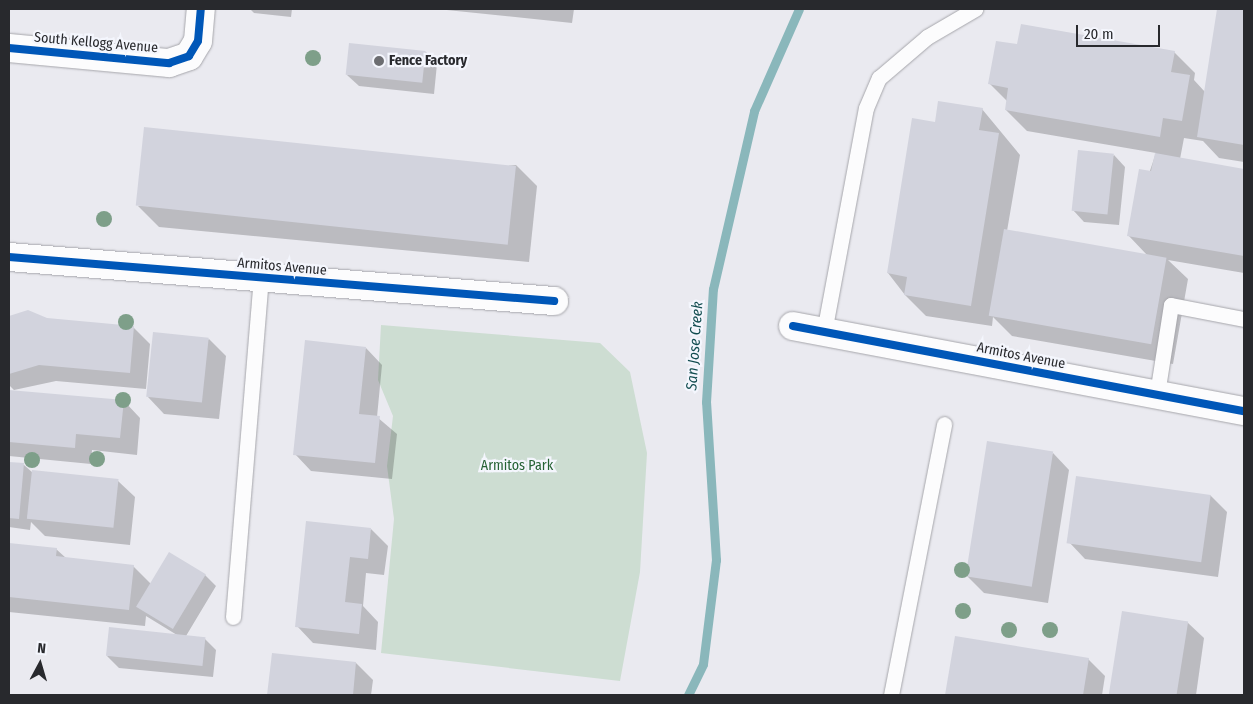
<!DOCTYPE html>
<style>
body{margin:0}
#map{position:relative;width:1253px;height:704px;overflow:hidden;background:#eaeaf0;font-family:"Fira Sans Condensed",sans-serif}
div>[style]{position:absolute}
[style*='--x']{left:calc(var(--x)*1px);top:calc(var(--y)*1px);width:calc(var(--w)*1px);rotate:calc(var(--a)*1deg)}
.green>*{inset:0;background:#cdddd2}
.shadow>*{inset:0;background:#0003}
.stream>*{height:9px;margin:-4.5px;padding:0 4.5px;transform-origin:4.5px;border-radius:4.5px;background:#8ab7bb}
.building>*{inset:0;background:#d2d3dd;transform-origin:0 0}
.roads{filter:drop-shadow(0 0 1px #a6a6ab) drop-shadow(0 0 1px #a6a6ab)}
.service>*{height:15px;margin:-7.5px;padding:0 7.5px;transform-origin:7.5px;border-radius:7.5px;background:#fcfcfd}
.minor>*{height:28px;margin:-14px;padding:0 14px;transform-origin:14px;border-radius:14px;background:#fcfcfd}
.cycleway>*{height:8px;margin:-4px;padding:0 4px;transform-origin:4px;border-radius:4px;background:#0057b8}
.trees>*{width:16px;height:16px;margin:-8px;border-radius:50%;background:#7e9f89}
.dots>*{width:14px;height:14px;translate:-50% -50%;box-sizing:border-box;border:2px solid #f4f6fd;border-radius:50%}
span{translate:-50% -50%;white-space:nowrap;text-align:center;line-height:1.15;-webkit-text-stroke:4.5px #f4f6fd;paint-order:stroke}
.street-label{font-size:14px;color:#28292d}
.poi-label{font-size:14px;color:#28292d;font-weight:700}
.left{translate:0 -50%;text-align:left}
.park-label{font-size:14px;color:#256234}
.water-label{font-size:15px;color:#114c4f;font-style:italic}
.frame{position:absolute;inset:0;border:10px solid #28292d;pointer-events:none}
.north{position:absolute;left:15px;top:639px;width:50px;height:50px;-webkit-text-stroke:4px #f4f6fd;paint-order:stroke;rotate:6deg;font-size:14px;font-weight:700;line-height:20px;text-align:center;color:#28292d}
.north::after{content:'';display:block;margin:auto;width:18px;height:22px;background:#28292d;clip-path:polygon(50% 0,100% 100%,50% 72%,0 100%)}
.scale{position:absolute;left:1076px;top:25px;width:84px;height:22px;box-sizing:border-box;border:2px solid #28292d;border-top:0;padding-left:6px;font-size:15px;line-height:18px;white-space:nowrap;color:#28292d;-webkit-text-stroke:4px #f4f6fd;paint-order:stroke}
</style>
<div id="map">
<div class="green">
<i style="clip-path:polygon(381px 325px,600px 343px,630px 372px,647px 453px,640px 572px,620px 681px,381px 653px,394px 519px,387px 466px,393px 416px,378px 380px)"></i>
</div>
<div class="shadow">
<i style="clip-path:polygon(250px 9px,292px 9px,291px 17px,254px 13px)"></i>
<i style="clip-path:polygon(437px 9px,574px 9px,572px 23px)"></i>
<i style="clip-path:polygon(1219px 9px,1244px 9px,1244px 162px,1219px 158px,1203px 141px,1184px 138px,1180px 159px,1244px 170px,1244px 273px,1168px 260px,1188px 279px,1173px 364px,1012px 336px,993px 317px,992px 326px,926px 316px,905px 295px,888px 273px,936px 123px,982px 109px,1020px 155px,1007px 231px,1147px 255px,1128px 235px,1156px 153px,1027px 131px,1006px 110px,1007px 101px,990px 84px,1018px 46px,1174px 52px,1195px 73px,1194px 80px,1205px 92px)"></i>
<i style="clip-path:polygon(426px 52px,437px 64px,434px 94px,359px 86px,347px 75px)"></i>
<i style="clip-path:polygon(1114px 155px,1125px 167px,1119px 225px,1084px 222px,1073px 210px)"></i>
<i style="clip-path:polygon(516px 165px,537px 186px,529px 262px,159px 227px,138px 206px)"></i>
<i style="clip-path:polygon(28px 312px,46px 320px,133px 327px,150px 344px,146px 389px,56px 381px,14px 390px,9px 385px,9px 317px)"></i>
<i style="clip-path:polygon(209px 339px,226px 356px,219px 419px,164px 414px,148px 397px)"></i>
<i style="clip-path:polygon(366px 348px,382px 365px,377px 417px,397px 434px,392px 479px,311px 471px,295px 454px)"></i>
<i style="clip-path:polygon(9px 391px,124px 401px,140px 418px,137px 455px,92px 450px,91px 464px,9px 456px)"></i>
<i style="clip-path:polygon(1053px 453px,1069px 470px,1048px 603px,984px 593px,967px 576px)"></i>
<i style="clip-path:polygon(9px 463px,24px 465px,33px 473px,118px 481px,135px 497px,130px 545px,45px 536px,31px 522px,30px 530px,9px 527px)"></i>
<i style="clip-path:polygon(1210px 495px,1227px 512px,1218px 577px,1085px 559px,1069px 542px)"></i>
<i style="clip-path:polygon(371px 529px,388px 546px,384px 575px,366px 573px,363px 606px,378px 622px,376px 650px,313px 643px,297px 626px)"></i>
<i style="clip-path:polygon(9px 544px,56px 549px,66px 558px,133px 566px,151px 584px,205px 575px,216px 586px,186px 636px,204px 638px,216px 650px,213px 677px,119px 668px,107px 656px,177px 635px,146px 616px,145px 626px,9px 612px)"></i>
<i style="clip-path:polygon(1123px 612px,1187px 622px,1204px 638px,1196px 695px,1111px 695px)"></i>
<i style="clip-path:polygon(956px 637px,1088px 659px,1105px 676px,1102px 695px,946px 695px)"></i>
<i style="clip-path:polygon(273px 655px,356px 663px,373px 680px,371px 695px,269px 695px)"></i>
</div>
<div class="stream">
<i style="--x:688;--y:695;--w:34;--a:-64"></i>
<i style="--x:703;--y:664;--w:105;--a:-82.9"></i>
<i style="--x:716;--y:560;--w:158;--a:-93.6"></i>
<i style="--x:706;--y:402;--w:113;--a:-86.5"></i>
<i style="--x:713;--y:289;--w:183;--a:-77"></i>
<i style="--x:754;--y:111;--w:111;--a:-66.2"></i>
</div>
<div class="building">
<i style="clip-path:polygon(1217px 9px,1244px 9px,1244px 145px,1197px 137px)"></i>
<i style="clip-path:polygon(1021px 24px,1175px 51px,1171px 72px,1190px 75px,1182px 121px,1163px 118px,1160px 137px,1005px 110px,1008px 88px,988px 84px,996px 41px,1017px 44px)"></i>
<i style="left:349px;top:43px;width:77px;height:32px;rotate:6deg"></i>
<i style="clip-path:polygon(938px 101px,983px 108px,979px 130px,999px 133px,971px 306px,904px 295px,907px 277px,887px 273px,912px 118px,935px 122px)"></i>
<i style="left:144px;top:127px;width:374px;height:79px;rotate:6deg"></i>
<i style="left:1078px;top:150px;width:36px;height:61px;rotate:6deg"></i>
<i style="clip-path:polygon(1155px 153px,1244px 169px,1244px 256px,1127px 236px,1139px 169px,1151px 171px)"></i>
<i style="left:1004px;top:229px;width:165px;height:88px;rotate:10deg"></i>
<i style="clip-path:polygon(28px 310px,47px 318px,134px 326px,130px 373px,39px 365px,9px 374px,9px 316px)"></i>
<i style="left:153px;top:332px;width:56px;height:65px;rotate:6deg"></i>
<i style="clip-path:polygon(305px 340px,366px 347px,359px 414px,380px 416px,375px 463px,293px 455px)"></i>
<i style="clip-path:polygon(9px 390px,124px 400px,120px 438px,76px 434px,75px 448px,9px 442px)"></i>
<i style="left:987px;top:441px;width:67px;height:137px;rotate:9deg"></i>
<i style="clip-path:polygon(9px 462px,24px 463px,19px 519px,9px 518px)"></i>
<i style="left:32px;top:470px;width:87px;height:49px;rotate:6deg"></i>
<i style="left:1076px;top:476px;width:136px;height:68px;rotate:8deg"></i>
<i style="clip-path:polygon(306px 521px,371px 528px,368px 559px,350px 557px,345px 602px,362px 604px,359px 634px,295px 627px)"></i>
<i style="clip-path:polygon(9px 543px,57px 548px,56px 556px,134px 565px,129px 610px,9px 597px)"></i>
<i style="left:169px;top:552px;width:43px;height:64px;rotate:31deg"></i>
<i style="left:1122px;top:611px;width:67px;height:85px;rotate:9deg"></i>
<i style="left:109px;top:627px;width:97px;height:29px;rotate:6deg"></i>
<i style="clip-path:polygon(955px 636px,1089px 658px,1083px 695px,945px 695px)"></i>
<i style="clip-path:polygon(272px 653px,356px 662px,353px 695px,267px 695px)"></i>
</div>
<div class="roads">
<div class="service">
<i style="--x:824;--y:332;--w:228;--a:-79.4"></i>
<i style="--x:866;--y:108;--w:33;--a:-67"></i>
<i style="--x:879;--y:78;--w:63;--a:-40.5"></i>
<i style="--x:927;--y:37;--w:56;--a:-30.3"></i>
<i style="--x:1157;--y:394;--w:90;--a:-81.1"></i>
<i style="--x:1171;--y:305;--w:74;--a:10.9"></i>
<i style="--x:233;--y:617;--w:340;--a:-85.3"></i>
<i style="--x:891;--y:695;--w:276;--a:-78.9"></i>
</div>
<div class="minor">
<i style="--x:9;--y:48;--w:161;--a:5.4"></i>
<i style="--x:169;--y:63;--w:21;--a:-19"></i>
<i style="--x:189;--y:56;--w:17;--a:-59"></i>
<i style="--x:198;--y:41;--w:32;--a:-85"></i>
<i style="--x:9;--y:257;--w:547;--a:4.62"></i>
<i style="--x:793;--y:326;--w:459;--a:10.7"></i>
</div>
</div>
<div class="cycleway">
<i style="--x:9;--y:48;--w:161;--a:5.4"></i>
<i style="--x:169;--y:63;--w:21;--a:-19"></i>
<i style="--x:189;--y:56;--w:17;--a:-59"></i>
<i style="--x:198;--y:41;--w:32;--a:-85"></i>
<i style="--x:9;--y:257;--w:547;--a:4.62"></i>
<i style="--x:793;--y:326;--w:459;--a:10.7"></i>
</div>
<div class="trees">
<i style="left:313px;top:58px"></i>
<i style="left:104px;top:219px"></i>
<i style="left:126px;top:322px"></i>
<i style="left:123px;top:400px"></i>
<i style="left:97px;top:459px"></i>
<i style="left:32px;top:460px"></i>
<i style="left:962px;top:570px"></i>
<i style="left:963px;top:611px"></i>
<i style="left:1009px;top:630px"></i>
<i style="left:1050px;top:630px"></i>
</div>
<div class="dots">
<i style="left:379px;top:61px;background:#6c6d71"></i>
</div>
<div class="street-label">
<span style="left:96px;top:43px;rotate:5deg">South Kellogg Avenue</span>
<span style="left:282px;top:267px;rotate:5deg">Armitos Avenue</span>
<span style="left:1021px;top:356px;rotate:11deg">Armitos Avenue</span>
</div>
<div class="poi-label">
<span class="left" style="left:389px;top:61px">Fence Factory</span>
</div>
<div class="park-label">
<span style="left:517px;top:466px">Armitos Park</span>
</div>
<div class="water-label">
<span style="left:695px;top:346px;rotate:-86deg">San Jose Creek</span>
</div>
<div class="frame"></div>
<div class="north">N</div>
<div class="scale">20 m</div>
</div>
